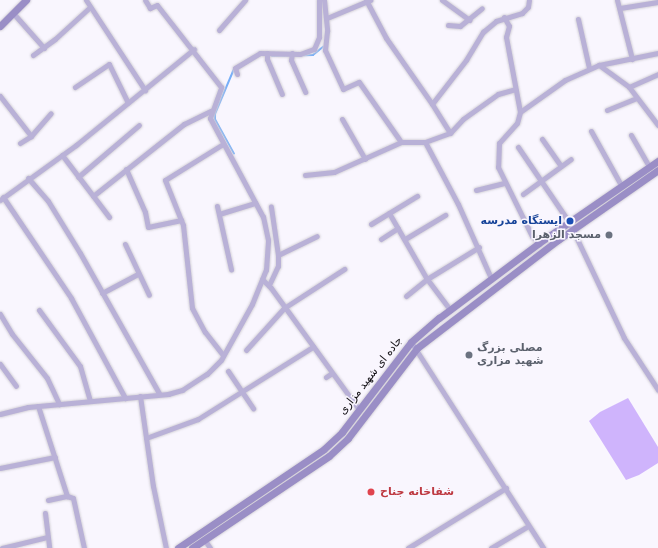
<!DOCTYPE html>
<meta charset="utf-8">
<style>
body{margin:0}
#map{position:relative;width:658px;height:548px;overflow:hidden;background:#f9f6fe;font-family:"DejaVu Sans",Vazirmatn,sans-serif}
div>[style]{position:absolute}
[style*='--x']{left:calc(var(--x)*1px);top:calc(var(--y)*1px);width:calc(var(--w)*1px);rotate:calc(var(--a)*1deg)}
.green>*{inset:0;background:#cfb4fc}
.stream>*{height:1.5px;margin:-0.75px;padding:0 0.75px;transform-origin:0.75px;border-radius:0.75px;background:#77aff8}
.roads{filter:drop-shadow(0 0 1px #d4d1d8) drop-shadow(0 0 1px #d4d1d8)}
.street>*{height:5px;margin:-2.5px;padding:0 2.5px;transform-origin:2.5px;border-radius:2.5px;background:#b9b1d7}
.secondary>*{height:7px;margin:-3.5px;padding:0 3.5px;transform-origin:3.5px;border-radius:3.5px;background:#9a8ec6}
.dots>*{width:11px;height:11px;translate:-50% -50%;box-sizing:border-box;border:2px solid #f9f6fe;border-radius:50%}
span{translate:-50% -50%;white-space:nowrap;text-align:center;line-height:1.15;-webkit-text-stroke:3px #f9f6fe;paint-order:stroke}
.transit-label{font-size:11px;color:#164399;font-weight:700}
.right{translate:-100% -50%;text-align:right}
.worship-label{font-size:11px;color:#5b616d;font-weight:700}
.left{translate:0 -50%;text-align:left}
.street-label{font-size:11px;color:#110f13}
.health-label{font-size:11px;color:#be3a42;font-weight:700}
</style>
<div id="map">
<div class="green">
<i style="clip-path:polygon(628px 398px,658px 447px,658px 463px,639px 475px,626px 480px,589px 421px,600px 412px)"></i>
</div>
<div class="stream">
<i style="--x:272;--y:56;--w:41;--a:-1.4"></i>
<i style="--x:313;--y:55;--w:13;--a:-39"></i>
<i style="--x:234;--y:154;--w:39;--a:-119"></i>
<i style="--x:215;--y:120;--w:6;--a:-90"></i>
<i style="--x:215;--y:114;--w:49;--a:-67.1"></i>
</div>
<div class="roads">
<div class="street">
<i style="--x:86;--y:0;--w:108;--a:56.8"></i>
<i style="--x:324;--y:0;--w:31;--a:84"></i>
<i style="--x:327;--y:31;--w:19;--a:96"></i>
<i style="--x:325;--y:50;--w:43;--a:65.2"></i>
<i style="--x:343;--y:89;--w:17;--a:-24"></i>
<i style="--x:359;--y:82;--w:73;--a:55"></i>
<i style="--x:366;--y:0;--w:43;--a:62.2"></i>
<i style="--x:386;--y:38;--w:80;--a:55.1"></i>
<i style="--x:432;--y:104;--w:56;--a:-52.3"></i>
<i style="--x:466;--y:60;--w:33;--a:-59"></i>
<i style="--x:483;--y:32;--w:17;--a:-40"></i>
<i style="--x:496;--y:21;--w:27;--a:-17"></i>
<i style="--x:522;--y:13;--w:8;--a:-45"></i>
<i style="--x:528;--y:7;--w:7;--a:-82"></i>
<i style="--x:442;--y:0;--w:34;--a:36"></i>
<i style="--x:617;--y:0;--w:61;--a:75.7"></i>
<i style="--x:620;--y:8;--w:38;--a:-9"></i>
<i style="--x:13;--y:13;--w:47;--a:48.5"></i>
<i style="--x:504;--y:17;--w:10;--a:61"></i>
<i style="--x:509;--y:26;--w:11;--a:105"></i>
<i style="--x:506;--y:37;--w:76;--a:79.4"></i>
<i style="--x:520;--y:112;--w:11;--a:105"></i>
<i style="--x:517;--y:123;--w:27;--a:132"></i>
<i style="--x:499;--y:143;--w:24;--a:92"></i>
<i style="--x:498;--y:167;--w:77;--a:63.8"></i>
<i style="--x:532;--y:236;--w:10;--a:45"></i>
<i style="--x:327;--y:18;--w:47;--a:-22.7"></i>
<i style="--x:578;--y:19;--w:50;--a:77.3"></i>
<i style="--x:448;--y:25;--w:12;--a:5"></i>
<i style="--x:460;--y:26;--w:28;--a:-39"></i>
<i style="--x:219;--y:30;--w:40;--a:-49"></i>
<i style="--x:267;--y:53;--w:6;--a:90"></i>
<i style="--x:267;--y:59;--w:38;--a:67"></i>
<i style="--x:292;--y:53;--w:7;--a:98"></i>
<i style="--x:291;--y:60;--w:35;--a:66"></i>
<i style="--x:33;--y:55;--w:27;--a:-36"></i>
<i style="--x:55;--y:39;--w:46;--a:-42.4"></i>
<i style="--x:599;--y:65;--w:60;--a:-11.5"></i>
<i style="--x:237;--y:74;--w:6;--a:-108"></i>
<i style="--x:235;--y:68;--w:29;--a:-31"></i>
<i style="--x:260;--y:53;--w:40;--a:1.4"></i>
<i style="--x:300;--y:54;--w:15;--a:-20"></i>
<i style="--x:314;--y:49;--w:13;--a:-67"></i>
<i style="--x:319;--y:37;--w:37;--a:-90"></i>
<i style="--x:75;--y:87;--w:41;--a:-34.1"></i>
<i style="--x:109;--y:64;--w:43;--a:64"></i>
<i style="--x:629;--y:87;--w:32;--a:-24"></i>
<i style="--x:0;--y:96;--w:51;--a:52.2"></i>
<i style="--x:432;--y:104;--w:34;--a:58"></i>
<i style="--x:607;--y:110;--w:32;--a:-22"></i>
<i style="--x:520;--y:112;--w:55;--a:-35.4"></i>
<i style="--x:565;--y:80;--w:37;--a:-24"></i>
<i style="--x:599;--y:65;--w:37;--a:36"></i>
<i style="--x:629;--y:87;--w:48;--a:52.7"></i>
<i style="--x:342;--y:119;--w:46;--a:60.1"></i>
<i style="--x:591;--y:131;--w:62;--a:60.9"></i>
<i style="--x:631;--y:135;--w:36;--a:60"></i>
<i style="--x:542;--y:139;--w:33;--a:55"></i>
<i style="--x:425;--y:142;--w:70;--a:62"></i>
<i style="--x:458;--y:204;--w:81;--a:66"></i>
<i style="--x:20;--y:143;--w:13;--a:-32"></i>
<i style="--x:31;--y:136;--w:30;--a:-49"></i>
<i style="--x:223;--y:144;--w:68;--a:148.2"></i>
<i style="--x:165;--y:180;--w:48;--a:68.2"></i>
<i style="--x:183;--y:225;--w:83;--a:83.8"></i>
<i style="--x:192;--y:308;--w:27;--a:62"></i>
<i style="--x:205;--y:332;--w:29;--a:52"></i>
<i style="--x:518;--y:147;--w:91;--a:55.8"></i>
<i style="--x:569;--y:222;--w:128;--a:64.6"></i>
<i style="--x:624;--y:338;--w:62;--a:56.8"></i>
<i style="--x:62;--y:155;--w:78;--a:52.8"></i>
<i style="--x:126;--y:169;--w:47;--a:66.2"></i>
<i style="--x:145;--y:212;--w:15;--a:79"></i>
<i style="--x:148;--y:227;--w:34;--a:-12"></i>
<i style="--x:305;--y:175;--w:29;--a:-6"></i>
<i style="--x:334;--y:172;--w:73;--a:-24.1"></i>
<i style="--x:401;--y:142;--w:24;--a:0"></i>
<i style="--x:425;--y:142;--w:27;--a:-20"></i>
<i style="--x:450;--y:133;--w:19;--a:-47"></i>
<i style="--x:463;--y:119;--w:43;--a:-35.5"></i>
<i style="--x:498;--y:94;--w:18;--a:-16"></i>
<i style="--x:78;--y:177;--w:80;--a:-40.4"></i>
<i style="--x:28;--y:178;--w:30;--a:49"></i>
<i style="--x:48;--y:201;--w:61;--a:58.4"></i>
<i style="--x:80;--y:253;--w:161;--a:60.6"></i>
<i style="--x:476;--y:190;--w:29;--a:-14"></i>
<i style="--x:523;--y:194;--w:59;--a:-36.1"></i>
<i style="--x:93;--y:196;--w:116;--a:-38.4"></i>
<i style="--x:184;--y:124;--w:30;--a:-26"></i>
<i style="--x:3;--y:197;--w:122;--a:56"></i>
<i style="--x:71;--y:298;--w:114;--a:61.6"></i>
<i style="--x:0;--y:200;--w:94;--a:-35.9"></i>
<i style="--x:76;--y:145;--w:152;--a:-39.1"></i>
<i style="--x:217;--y:206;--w:65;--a:77.5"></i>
<i style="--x:389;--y:213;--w:76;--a:60.1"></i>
<i style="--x:427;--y:279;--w:39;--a:53"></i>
<i style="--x:219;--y:214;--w:38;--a:-17"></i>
<i style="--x:371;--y:224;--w:54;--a:-31.3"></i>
<i style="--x:381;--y:239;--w:20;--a:-33"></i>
<i style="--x:405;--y:239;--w:47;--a:-31"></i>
<i style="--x:125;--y:244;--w:56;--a:64.8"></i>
<i style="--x:278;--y:255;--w:43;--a:-26"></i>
<i style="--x:262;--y:279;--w:13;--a:45"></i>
<i style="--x:271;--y:288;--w:148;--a:54.1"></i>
<i style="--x:269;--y:285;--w:21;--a:-65"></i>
<i style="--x:278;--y:266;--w:11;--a:-90"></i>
<i style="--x:278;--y:255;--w:49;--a:-98.3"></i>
<i style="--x:102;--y:293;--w:40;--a:-28"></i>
<i style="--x:406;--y:296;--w:27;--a:-39"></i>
<i style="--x:427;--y:279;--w:61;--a:-31.6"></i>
<i style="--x:39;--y:310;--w:69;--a:53.8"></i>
<i style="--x:80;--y:366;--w:36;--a:74"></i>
<i style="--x:0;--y:314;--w:23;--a:59"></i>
<i style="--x:12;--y:334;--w:56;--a:51.5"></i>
<i style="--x:47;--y:378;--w:29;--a:65"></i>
<i style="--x:411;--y:342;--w:245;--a:57.3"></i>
<i style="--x:246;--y:350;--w:57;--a:-47.9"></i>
<i style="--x:284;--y:308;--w:72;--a:-33"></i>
<i style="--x:0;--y:364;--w:27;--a:54"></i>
<i style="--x:228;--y:371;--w:45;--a:56"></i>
<i style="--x:326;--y:377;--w:7;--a:-34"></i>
<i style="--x:140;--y:396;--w:91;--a:81.8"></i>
<i style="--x:153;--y:486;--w:63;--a:78.2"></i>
<i style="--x:38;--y:406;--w:95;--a:72.1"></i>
<i style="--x:0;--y:414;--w:29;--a:-14"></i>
<i style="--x:28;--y:407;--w:141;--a:-5.3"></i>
<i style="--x:168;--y:394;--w:15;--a:-16"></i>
<i style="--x:182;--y:390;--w:30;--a:-33"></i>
<i style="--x:207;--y:374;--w:20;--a:-45"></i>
<i style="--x:221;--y:360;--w:64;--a:-61"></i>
<i style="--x:252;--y:304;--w:37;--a:-68"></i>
<i style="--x:266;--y:270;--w:30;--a:-86"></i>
<i style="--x:268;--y:240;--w:24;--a:-102"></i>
<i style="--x:263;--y:217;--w:112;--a:-118.2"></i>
<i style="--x:210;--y:118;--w:33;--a:-70"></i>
<i style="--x:221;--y:87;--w:104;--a:-128"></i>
<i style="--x:157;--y:5;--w:8;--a:157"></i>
<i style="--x:150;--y:8;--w:9;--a:-122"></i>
<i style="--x:146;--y:438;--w:55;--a:-20.1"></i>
<i style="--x:198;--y:419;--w:136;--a:-32.1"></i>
<i style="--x:0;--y:468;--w:56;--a:-11.3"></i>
<i style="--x:48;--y:500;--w:19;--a:-12"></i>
<i style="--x:67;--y:496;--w:6;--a:18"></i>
<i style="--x:73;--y:498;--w:51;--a:77.6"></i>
<i style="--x:45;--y:513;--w:35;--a:83"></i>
<i style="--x:204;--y:539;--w:11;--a:56"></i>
<i style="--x:2;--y:548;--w:46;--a:-13.7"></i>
<i style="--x:408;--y:548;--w:115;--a:-31.5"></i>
<i style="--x:491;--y:548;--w:43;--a:-30.7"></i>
</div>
<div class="secondary">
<i style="--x:0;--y:26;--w:37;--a:-45"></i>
<i style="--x:178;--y:548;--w:176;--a:-34.1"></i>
<i style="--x:324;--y:449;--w:25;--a:-43"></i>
<i style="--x:342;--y:432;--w:113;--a:-52.5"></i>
<i style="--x:411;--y:342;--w:37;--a:-41"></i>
<i style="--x:439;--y:318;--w:125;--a:-36.9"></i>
<i style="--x:539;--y:243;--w:145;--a:-34.6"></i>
<i style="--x:192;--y:548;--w:165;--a:-33.9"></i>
<i style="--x:329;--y:456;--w:26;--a:-43"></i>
<i style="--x:348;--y:438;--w:113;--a:-52.5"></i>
<i style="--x:417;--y:348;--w:178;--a:-37.5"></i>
<i style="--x:558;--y:240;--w:122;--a:-35"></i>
</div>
</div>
<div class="dots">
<i style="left:570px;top:221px;background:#1a4fb4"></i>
<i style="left:609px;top:235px;background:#6b7280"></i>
<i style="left:469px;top:355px;background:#6b7280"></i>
<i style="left:371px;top:492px;background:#e0444e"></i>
</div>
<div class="transit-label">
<span class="right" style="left:562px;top:221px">ایستگاه مدرسه</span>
</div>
<div class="worship-label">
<span class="right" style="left:601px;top:235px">مسجد الزهرا</span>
<span class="left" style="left:477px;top:355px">مصلی بزرگ<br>شهید مزاری</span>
</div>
<div class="street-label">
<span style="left:371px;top:376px;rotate:-52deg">جاده ای شهید مزاری</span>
</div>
<div class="health-label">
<span class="left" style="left:380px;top:492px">شفاخانه جناح</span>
</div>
</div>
